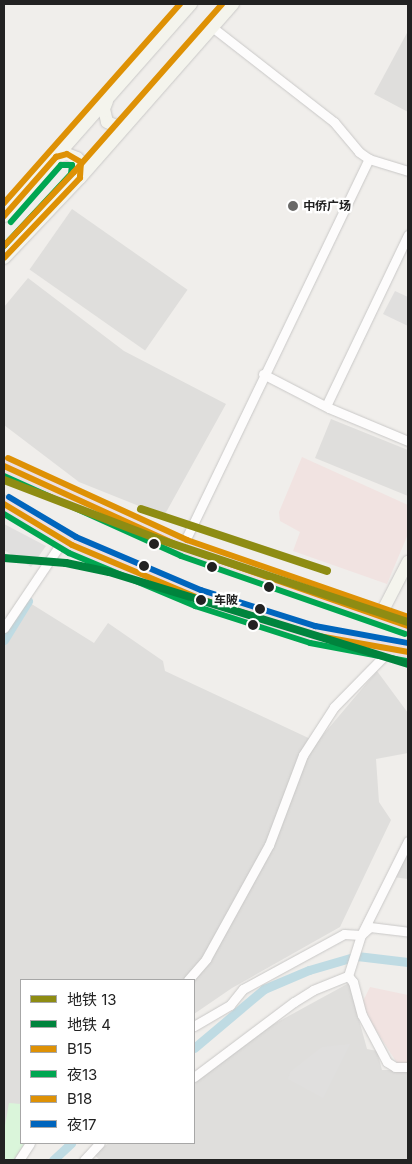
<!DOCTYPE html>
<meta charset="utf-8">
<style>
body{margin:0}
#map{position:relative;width:412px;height:1164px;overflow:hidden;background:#f0eeeb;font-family:Inter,"Noto Sans SC",sans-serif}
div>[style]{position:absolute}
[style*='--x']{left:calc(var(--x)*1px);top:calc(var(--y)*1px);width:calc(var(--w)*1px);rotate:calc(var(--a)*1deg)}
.residential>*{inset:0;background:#dfdedc;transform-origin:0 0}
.commercial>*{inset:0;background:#f1e3e1}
.park>*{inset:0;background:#daf5da}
.parking>*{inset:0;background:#e0dfde}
.canal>*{height:9px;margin:-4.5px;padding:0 4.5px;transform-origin:4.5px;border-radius:4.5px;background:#bfdbe3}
.roads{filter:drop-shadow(0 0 1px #c9c8c7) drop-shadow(0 0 1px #c9c8c7)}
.street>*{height:9px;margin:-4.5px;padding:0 4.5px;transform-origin:4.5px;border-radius:4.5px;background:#fdfcfc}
.secondary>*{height:12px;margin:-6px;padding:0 6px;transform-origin:6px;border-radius:6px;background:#f4f4ed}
.highway>*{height:16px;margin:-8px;padding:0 8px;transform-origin:8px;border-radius:8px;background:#ece0e2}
.bus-1>*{height:6px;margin:-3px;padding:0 3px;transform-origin:3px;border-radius:3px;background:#de9105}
.bus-2>*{height:6px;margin:-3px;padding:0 3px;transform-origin:3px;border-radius:3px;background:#00a651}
.bus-3>*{height:6px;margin:-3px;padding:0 3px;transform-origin:3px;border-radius:3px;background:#de9105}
.bus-4>*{height:6px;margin:-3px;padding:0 3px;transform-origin:3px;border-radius:3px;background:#0065bd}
.metro-1>*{height:8px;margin:-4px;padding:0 4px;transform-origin:4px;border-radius:4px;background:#8e8c13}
.metro-2>*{height:8px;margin:-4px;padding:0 4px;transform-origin:4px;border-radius:4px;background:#00843d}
.dots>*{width:14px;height:14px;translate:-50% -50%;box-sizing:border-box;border:2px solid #fff;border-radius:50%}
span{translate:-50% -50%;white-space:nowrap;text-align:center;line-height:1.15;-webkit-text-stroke:4.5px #fff;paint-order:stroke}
.poi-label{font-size:12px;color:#222;font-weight:700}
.left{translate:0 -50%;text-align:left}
.stop-label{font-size:12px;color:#222;font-weight:700}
.frame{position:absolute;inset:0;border:5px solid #222;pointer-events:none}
.legend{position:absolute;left:20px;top:979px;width:175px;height:165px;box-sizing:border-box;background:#fff;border:1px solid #a7a7a7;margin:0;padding:6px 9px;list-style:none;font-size:15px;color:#222}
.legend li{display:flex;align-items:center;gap:10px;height:25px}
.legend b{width:25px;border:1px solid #a7a7a7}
</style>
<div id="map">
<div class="residential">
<i style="clip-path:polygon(408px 31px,408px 112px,374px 94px)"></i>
<i style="left:72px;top:209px;width:141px;height:74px;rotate:35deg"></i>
<i style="clip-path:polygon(28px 278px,124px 351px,226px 404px,164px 516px,79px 482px,4px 425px,4px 307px)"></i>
<i style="clip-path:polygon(331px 419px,408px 450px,408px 496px,315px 458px)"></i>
<i style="clip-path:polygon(30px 603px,94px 643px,108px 623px,163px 661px,165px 671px,317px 742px,377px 671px,408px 713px,408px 753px,376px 759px,379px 802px,391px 820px,340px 927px,232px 988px,194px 1014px,194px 980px,21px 980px,21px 1143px,28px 1143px,16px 1160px,4px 1160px,4px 634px)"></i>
<i style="clip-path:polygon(408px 845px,408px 879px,393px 877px)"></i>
<i style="clip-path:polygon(349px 983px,367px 1049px,377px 1051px,382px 1070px,408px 1070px,408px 1160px,100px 1160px,93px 1154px,109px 1143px,194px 1143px,194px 1081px,263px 1030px)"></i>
</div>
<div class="commercial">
<i style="clip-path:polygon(302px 457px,408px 505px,408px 534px,387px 584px,293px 551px,300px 532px,280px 521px,279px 512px)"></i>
<i style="clip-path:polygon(370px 987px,408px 995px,408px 1066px,399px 1066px,372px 1024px,362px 1003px)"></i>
</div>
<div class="park">
<i style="clip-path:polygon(9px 1103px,21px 1104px,21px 1143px,25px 1143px,13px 1160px,4px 1160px,4px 1131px)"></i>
</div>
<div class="parking">
<i style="clip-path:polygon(395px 291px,408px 297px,408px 326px,383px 314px)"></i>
<i style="clip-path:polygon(4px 524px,46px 546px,31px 567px,4px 550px)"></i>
<i style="clip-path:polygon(350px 1044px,323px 1098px,288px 1079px,290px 1072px,322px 1047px)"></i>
</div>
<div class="canal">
<i style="--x:4;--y:640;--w:46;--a:-58.4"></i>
<i style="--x:194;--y:1048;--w:92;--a:-40.1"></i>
<i style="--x:264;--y:989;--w:49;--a:-22.9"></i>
<i style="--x:309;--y:970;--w:50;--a:-16.3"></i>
<i style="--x:357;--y:956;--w:51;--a:6.7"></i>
<i style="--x:53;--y:1160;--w:25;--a:-43"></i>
</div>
<div class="roads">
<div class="street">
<i style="--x:212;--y:27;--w:155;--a:37.9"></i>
<i style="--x:334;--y:122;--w:39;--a:50"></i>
<i style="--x:359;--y:152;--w:12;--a:35"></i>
<i style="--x:369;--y:159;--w:41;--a:17.1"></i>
<i style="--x:263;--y:374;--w:74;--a:27.3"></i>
<i style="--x:329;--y:408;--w:86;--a:22.7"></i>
<i style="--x:326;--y:406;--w:190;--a:-64.4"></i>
<i style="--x:182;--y:547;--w:431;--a:-64.3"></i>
<i style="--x:4;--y:628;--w:95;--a:-56.1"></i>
<i style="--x:348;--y:976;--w:8;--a:50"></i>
<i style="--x:353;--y:982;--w:34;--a:75"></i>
<i style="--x:362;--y:1015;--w:53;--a:62"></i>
<i style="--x:387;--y:1062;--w:9;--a:32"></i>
<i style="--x:395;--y:1067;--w:13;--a:0"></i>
<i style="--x:188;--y:980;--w:28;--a:-49"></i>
<i style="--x:206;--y:959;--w:130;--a:-61.1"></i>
<i style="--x:269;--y:845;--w:96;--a:-69.3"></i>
<i style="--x:303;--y:755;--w:57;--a:-57.1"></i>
<i style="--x:334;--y:707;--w:73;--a:-45.6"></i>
<i style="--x:385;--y:655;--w:8;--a:-76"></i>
<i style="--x:194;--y:1026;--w:42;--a:-30.3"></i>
<i style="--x:230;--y:1005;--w:21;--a:-51"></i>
<i style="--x:243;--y:989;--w:115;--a:-28.6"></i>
<i style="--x:344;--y:934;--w:17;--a:3"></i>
<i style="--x:361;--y:935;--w:12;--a:-42"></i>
<i style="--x:370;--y:927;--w:38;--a:7"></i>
<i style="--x:194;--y:1077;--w:125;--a:-36.9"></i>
<i style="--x:294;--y:1002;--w:22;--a:-32"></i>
<i style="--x:313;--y:990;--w:38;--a:-22"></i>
<i style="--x:348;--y:976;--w:43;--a:-72.4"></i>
<i style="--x:361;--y:935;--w:105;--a:-63.4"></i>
<i style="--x:19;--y:1160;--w:20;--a:-57"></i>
<i style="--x:84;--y:1160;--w:23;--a:-47"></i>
</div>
<div class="secondary">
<i style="--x:107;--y:101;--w:9;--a:111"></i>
<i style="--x:104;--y:109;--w:13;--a:77"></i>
<i style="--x:107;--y:122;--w:10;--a:24"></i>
<i style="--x:116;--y:126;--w:12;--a:-14"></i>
<i style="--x:56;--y:157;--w:11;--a:-15"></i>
<i style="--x:67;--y:154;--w:11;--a:22"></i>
<i style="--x:77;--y:158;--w:6;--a:45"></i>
<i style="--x:81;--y:162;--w:16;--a:94"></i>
<i style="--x:4;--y:216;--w:283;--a:-48.6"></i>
<i style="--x:4;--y:258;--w:110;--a:-46.5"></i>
<i style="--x:80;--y:178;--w:232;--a:-48.7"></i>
<i style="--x:380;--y:616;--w:61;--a:-62.6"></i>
</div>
<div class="highway">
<i style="--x:4;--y:466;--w:198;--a:24.5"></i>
<i style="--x:184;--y:548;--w:237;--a:19.2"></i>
<i style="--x:4;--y:504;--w:79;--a:31.1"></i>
<i style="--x:72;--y:545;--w:137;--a:22.8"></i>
<i style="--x:198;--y:598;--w:121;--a:17.8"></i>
<i style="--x:313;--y:635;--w:97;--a:10.1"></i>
</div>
</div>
<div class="bus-1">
<i style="--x:4;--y:216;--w:79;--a:-48.6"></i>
<i style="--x:56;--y:157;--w:11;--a:-15"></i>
<i style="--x:67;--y:154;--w:16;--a:30"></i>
<i style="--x:81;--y:162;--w:16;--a:94"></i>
<i style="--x:80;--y:178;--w:110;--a:133.5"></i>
<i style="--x:4;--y:466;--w:198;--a:24.5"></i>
<i style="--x:184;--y:548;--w:237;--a:19.2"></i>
<i style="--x:4;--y:504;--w:79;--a:31.1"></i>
<i style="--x:72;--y:545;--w:137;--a:22.8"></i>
<i style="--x:198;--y:598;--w:121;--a:17.8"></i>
<i style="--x:313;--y:635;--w:97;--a:10.1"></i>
</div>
<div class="bus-2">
<i style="--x:4;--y:246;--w:98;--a:-47.1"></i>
<i style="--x:71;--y:174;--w:9;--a:-84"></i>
<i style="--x:72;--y:165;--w:11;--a:180"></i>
<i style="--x:61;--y:165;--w:76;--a:131.3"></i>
<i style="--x:4;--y:476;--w:194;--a:24.3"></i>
<i style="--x:181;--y:556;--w:237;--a:19.2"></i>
<i style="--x:4;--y:514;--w:76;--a:31"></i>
<i style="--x:69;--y:553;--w:137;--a:22.8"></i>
<i style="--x:195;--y:606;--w:121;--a:17.8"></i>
<i style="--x:310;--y:643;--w:98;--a:10.6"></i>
</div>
<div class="bus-3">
<i style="--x:4;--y:203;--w:266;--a:-48.5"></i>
<i style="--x:4;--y:246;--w:102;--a:-46.6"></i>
<i style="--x:74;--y:172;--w:224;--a:-48.6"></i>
<i style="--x:8;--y:458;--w:197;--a:24.6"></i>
<i style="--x:187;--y:540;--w:234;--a:19.2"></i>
</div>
<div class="bus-4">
<i style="--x:9;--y:497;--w:78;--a:30.8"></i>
<i style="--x:76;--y:537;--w:136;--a:23"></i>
<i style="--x:201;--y:590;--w:120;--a:17.5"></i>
<i style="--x:315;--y:626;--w:95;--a:10.4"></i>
</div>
<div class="metro-1">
<i style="--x:4;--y:480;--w:162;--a:21"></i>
<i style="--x:155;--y:538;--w:267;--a:18.4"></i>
<i style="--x:141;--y:509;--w:196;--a:18.4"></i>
</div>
<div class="metro-2">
<i style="--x:4;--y:558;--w:62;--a:4.6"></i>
<i style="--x:66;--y:563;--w:44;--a:11.8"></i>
<i style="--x:109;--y:572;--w:313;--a:17.1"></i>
</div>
<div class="dots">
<i style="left:293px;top:206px;background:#6a6968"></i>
<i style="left:154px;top:544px;background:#222"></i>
<i style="left:144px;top:566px;background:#222"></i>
<i style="left:212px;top:567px;background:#222"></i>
<i style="left:269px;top:587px;background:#222"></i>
<i style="left:201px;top:600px;background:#222"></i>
<i style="left:260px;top:609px;background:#222"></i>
<i style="left:253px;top:625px;background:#222"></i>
</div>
<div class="poi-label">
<span class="left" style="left:303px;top:206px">中侨广场</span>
</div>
<div class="stop-label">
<span class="left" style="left:214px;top:600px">车陂</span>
</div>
<div class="frame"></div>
<ul class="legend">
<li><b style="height:6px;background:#8e8c13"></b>地铁 13</li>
<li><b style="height:6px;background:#00843d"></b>地铁 4</li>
<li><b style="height:6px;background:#de9105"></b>B15</li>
<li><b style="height:6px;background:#00a651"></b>夜13</li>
<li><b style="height:6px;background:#de9105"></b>B18</li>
<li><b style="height:6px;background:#0065bd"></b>夜17</li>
</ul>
</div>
